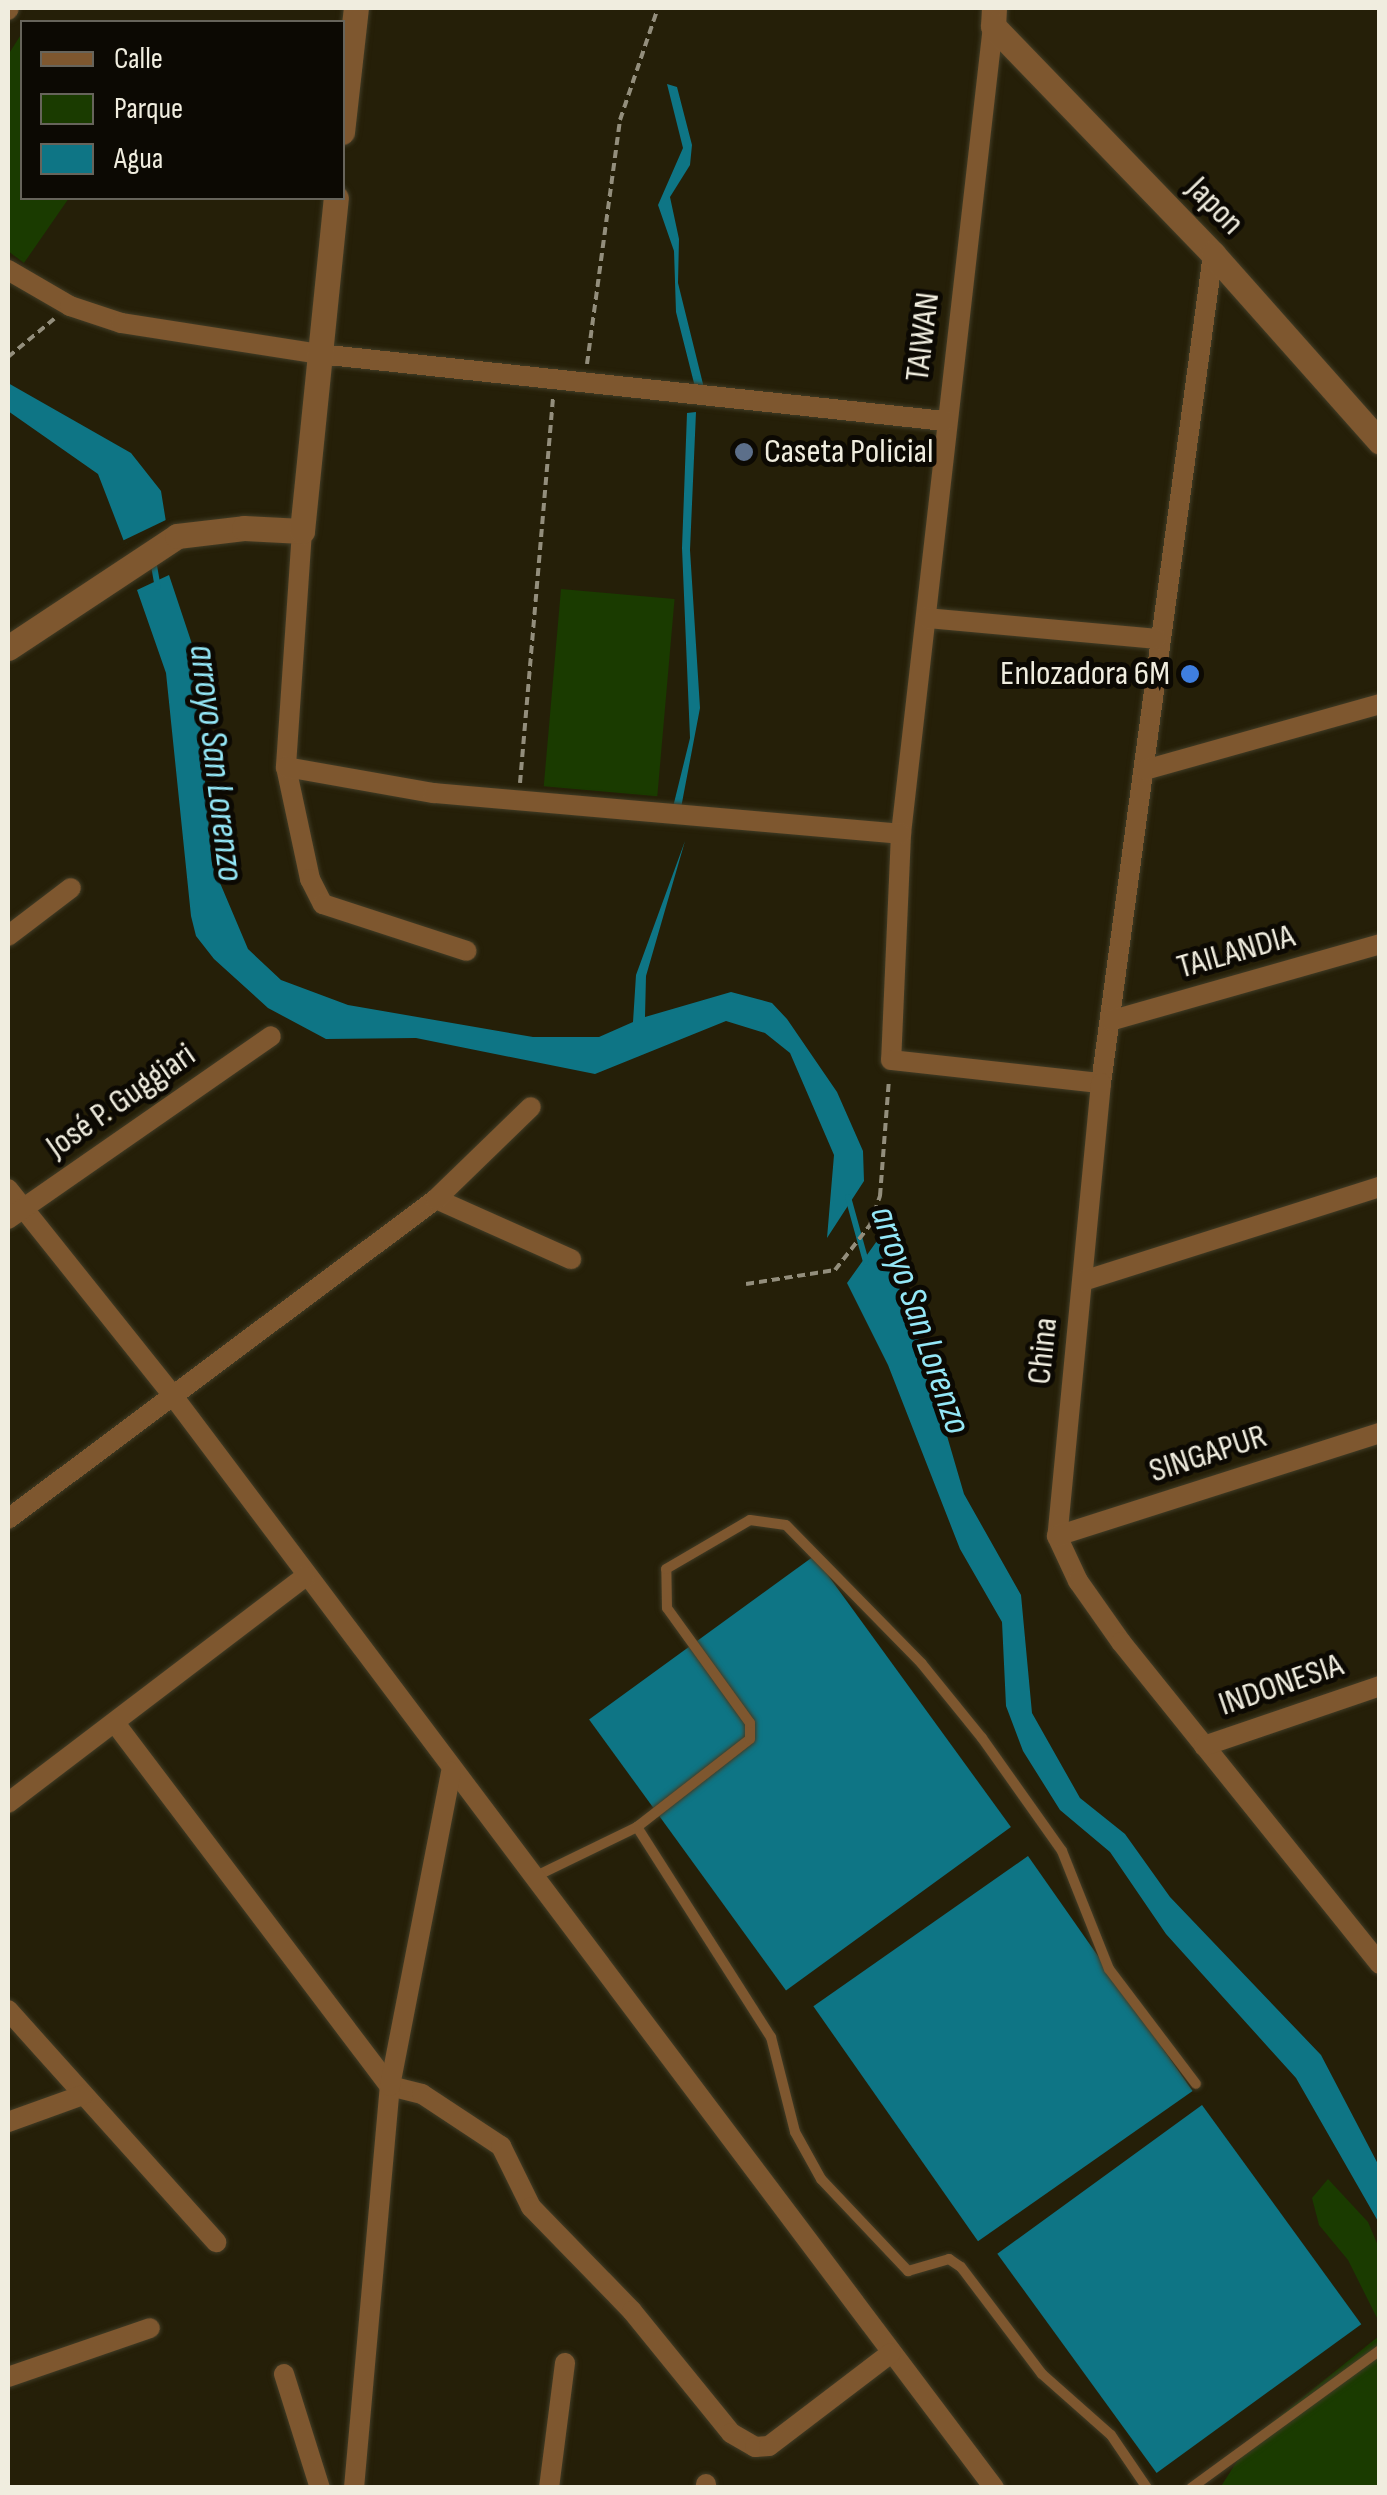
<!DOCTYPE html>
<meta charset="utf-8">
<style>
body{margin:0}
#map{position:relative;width:1387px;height:2495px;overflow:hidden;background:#251f08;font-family:"Sofia Sans Condensed",sans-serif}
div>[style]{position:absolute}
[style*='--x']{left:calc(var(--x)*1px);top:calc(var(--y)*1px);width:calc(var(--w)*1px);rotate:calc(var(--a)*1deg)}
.green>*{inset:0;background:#1a3b00;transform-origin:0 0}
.water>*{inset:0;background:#0e7585;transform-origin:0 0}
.pier>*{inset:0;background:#251f08}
.stream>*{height:6px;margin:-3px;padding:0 3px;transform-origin:3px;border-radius:3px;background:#0e7585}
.path>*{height:4px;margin-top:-2px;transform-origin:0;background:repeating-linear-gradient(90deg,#938e7c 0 8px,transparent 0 13px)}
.roads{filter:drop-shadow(0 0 2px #413c26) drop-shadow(0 0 2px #413c26)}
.service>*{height:10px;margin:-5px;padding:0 5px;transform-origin:5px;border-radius:5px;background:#7e572f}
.minor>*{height:20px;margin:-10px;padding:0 10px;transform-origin:10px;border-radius:10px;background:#7e572f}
.tertiary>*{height:25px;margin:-12.5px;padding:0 12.5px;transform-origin:12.5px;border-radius:12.5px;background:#7e572f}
.dots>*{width:28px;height:28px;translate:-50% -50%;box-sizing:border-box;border:5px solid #0c0903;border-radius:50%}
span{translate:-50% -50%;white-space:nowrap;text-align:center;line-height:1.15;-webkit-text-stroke:10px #0c0903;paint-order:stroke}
.street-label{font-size:35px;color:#f0eddf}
.poi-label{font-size:35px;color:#f0eddf}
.left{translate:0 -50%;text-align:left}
.right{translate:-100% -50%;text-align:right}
.water-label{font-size:38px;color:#94e7f7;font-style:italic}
.frame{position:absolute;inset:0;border:10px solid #f0eddf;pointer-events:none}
.legend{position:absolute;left:20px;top:20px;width:325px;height:180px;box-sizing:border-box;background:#0c0903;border:2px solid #67645b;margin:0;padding:12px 18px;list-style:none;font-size:30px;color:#f0eddf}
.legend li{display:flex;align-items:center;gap:20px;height:50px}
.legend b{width:50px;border:2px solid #67645b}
</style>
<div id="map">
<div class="green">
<i style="clip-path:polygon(22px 33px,22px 198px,69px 198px,24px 263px,8px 251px,8px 55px)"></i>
<i style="left:561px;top:589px;width:114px;height:198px;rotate:5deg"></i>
<i style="clip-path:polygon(1328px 2179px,1368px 2222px,1379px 2248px,1379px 2322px,1348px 2260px,1319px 2225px,1312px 2198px)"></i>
<i style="clip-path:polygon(1379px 2336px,1379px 2487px,1220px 2488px,1251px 2439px)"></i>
</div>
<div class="water">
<i style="clip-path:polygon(667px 84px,677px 87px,692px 145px,690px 165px,670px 197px,679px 239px,678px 283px,704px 388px,695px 387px,676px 312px,674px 251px,658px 205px,683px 148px)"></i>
<i style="clip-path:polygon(8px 383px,131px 453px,161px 491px,166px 522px,125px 544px,98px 474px,8px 411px)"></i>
<i style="clip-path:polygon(696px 412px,690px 550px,700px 708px,681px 808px,673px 807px,690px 738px,682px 548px,687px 413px)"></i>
<i style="clip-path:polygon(169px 575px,194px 650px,212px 864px,248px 949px,281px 980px,348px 1005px,533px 1037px,599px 1037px,633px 1022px,636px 975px,685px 841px,646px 976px,645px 1017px,731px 992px,772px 1003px,787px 1019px,837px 1092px,863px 1151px,864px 1181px,827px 1238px,834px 1155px,790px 1053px,765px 1033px,726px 1021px,595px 1074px,416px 1038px,326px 1039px,268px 1008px,214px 959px,196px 936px,191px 916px,166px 673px,137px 590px)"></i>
<i style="clip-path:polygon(879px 1238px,914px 1323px,964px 1494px,1021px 1595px,1032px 1713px,1080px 1798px,1125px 1834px,1170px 1897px,1321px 2055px,1379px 2166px,1379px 2223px,1296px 2078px,1166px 1934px,1110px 1852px,1060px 1810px,1023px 1751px,1006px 1706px,1002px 1622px,960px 1549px,888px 1365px,847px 1283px)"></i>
<i style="left:814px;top:1556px;width:335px;height:278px;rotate:54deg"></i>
<i style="left:1028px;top:1856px;width:287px;height:262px;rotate:55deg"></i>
<i style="left:1202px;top:2105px;width:271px;height:253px;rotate:54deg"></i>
</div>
<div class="pier">
<i style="clip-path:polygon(170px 518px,168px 526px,121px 546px,120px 542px)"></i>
</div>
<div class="stream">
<i style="--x:153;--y:560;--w:27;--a:80"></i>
<i style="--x:848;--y:1197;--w:67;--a:74.5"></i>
</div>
<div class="path">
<i style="--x:8;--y:357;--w:60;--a:-39.6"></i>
<i style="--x:587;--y:364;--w:246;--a:-82.3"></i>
<i style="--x:620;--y:120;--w:118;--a:-71.3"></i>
<i style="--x:520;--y:783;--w:386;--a:-85.1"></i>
<i style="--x:746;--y:1284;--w:90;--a:-8.9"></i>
<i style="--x:835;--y:1270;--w:57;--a:-52.1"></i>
<i style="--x:870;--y:1225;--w:31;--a:-71"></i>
<i style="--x:880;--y:1196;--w:117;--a:-85.6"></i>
</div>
<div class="roads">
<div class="service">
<i style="--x:637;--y:1827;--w:143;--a:-37.9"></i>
<i style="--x:750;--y:1739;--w:16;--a:-90"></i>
<i style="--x:750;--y:1723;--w:142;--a:-125.8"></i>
<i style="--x:667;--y:1608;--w:39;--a:-91"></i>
<i style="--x:666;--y:1569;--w:97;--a:-30.3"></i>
<i style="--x:750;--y:1520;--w:36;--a:8"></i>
<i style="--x:786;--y:1525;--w:194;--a:45.6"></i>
<i style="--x:922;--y:1664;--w:95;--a:51"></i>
<i style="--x:982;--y:1738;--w:138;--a:54.7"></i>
<i style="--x:1062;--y:1851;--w:127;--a:68.3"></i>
<i style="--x:1109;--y:1969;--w:144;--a:52.9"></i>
<i style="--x:532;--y:1878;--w:117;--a:-25.9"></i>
<i style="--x:637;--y:1827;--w:249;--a:57.5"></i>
<i style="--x:771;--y:2037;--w:98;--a:75.8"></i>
<i style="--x:795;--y:2132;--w:54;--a:61"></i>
<i style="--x:821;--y:2179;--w:127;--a:46.6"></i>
<i style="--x:908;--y:2271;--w:43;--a:-16.3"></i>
<i style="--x:949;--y:2259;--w:14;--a:34"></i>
<i style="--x:961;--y:2267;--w:134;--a:52.9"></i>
<i style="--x:1042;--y:2374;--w:92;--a:41.5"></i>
<i style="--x:1111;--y:2435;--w:64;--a:55.8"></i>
<i style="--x:1191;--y:2488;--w:234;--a:-36.1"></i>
</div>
<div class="minor">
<i style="--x:8;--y:10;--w:2;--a:-63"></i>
<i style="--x:993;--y:26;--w:813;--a:96.5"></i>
<i style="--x:901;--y:834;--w:226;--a:92.5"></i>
<i style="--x:891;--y:1060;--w:211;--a:6.3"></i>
<i style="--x:1213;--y:254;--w:837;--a:97.69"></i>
<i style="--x:1101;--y:1083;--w:455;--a:95.5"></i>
<i style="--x:1057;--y:1536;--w:50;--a:65"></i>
<i style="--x:1078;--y:1581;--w:75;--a:54.8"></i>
<i style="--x:1121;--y:1642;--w:413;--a:51.2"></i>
<i style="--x:8;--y:270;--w:72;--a:30.1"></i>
<i style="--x:70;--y:306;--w:54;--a:18.4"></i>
<i style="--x:121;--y:323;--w:200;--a:8.9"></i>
<i style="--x:319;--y:354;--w:630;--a:6.11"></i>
<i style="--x:302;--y:531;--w:237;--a:93.9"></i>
<i style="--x:286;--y:767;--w:115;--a:77.9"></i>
<i style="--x:310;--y:879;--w:28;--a:63"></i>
<i style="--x:323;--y:904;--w:151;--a:18.1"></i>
<i style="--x:927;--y:618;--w:230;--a:5.2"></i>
<i style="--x:286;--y:767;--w:150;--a:10"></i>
<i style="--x:434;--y:793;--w:469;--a:5"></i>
<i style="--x:1145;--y:770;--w:244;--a:-15.7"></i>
<i style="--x:8;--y:936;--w:79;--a:-37.3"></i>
<i style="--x:1110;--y:1021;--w:281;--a:-15.9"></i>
<i style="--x:8;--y:1189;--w:265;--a:51.4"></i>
<i style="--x:173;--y:1396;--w:1366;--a:53.06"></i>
<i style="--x:436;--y:1199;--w:148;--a:24"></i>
<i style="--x:8;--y:1219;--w:320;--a:-34.8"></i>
<i style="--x:1083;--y:1281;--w:312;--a:-17.6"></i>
<i style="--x:8;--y:1519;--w:534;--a:-36.78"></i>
<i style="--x:436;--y:1199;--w:132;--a:-44.1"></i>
<i style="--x:1057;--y:1536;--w:339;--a:-17.7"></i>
<i style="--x:115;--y:1723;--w:455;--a:52.9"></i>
<i style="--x:390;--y:2086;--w:33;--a:14"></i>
<i style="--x:422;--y:2094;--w:95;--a:33.4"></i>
<i style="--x:501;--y:2146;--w:68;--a:63.8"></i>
<i style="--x:531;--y:2207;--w:145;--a:45.8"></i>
<i style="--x:632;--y:2311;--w:157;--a:50.9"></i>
<i style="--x:731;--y:2433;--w:28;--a:30"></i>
<i style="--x:755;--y:2447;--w:14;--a:-4"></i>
<i style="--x:769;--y:2446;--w:153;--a:-37.3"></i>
<i style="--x:1204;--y:1746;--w:186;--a:-18.8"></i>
<i style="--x:8;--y:1803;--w:373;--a:-37.3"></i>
<i style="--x:8;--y:2010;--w:312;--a:48.1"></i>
<i style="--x:8;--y:2122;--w:80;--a:-19.8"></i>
<i style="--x:284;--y:2374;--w:120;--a:72.5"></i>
<i style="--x:8;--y:2377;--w:150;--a:-19"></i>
<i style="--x:354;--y:2488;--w:404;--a:-84.9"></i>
<i style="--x:390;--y:2086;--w:320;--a:-79"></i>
<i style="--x:549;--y:2488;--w:126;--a:-82.7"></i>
<i style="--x:706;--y:2488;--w:4;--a:-90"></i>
</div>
<div class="tertiary">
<i style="--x:994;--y:8;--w:18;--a:93"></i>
<i style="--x:993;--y:26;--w:317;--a:46"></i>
<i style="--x:1213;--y:254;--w:251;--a:48.4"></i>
<i style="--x:342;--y:132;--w:125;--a:-83.6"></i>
<i style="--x:8;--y:648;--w:203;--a:-33.5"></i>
<i style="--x:177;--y:536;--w:67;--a:-6.8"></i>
<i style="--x:244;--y:528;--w:58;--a:3"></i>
<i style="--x:302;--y:531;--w:335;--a:-84.2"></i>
</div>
</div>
<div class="dots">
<i style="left:744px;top:452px;background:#5c6f8a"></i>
<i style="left:1190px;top:674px;background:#3f7fe0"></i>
</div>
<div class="street-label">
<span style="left:1215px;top:206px;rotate:46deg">Japon</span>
<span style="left:923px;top:337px;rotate:-83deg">TAIWAN</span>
<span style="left:1236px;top:952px;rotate:-16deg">TAILANDIA</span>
<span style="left:121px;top:1101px;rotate:-35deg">José P. Guggiari</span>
<span style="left:1043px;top:1351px;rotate:-84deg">China</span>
<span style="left:1208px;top:1454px;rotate:-18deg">SINGAPUR</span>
<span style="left:1281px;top:1685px;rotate:-19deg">INDONESIA</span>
</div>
<div class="poi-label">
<span class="left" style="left:764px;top:452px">Caseta Policial</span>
<span class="right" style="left:1170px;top:674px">Enlozadora 6M</span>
</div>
<div class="water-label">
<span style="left:216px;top:763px;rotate:83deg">arroyo San Lorenzo</span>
<span style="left:920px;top:1320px;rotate:71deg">arroyo San Lorenzo</span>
</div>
<div class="frame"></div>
<ul class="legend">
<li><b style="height:12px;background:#7e572f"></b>Calle</li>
<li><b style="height:28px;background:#1a3b00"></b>Parque</li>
<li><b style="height:28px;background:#0e7585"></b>Agua</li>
</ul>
</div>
